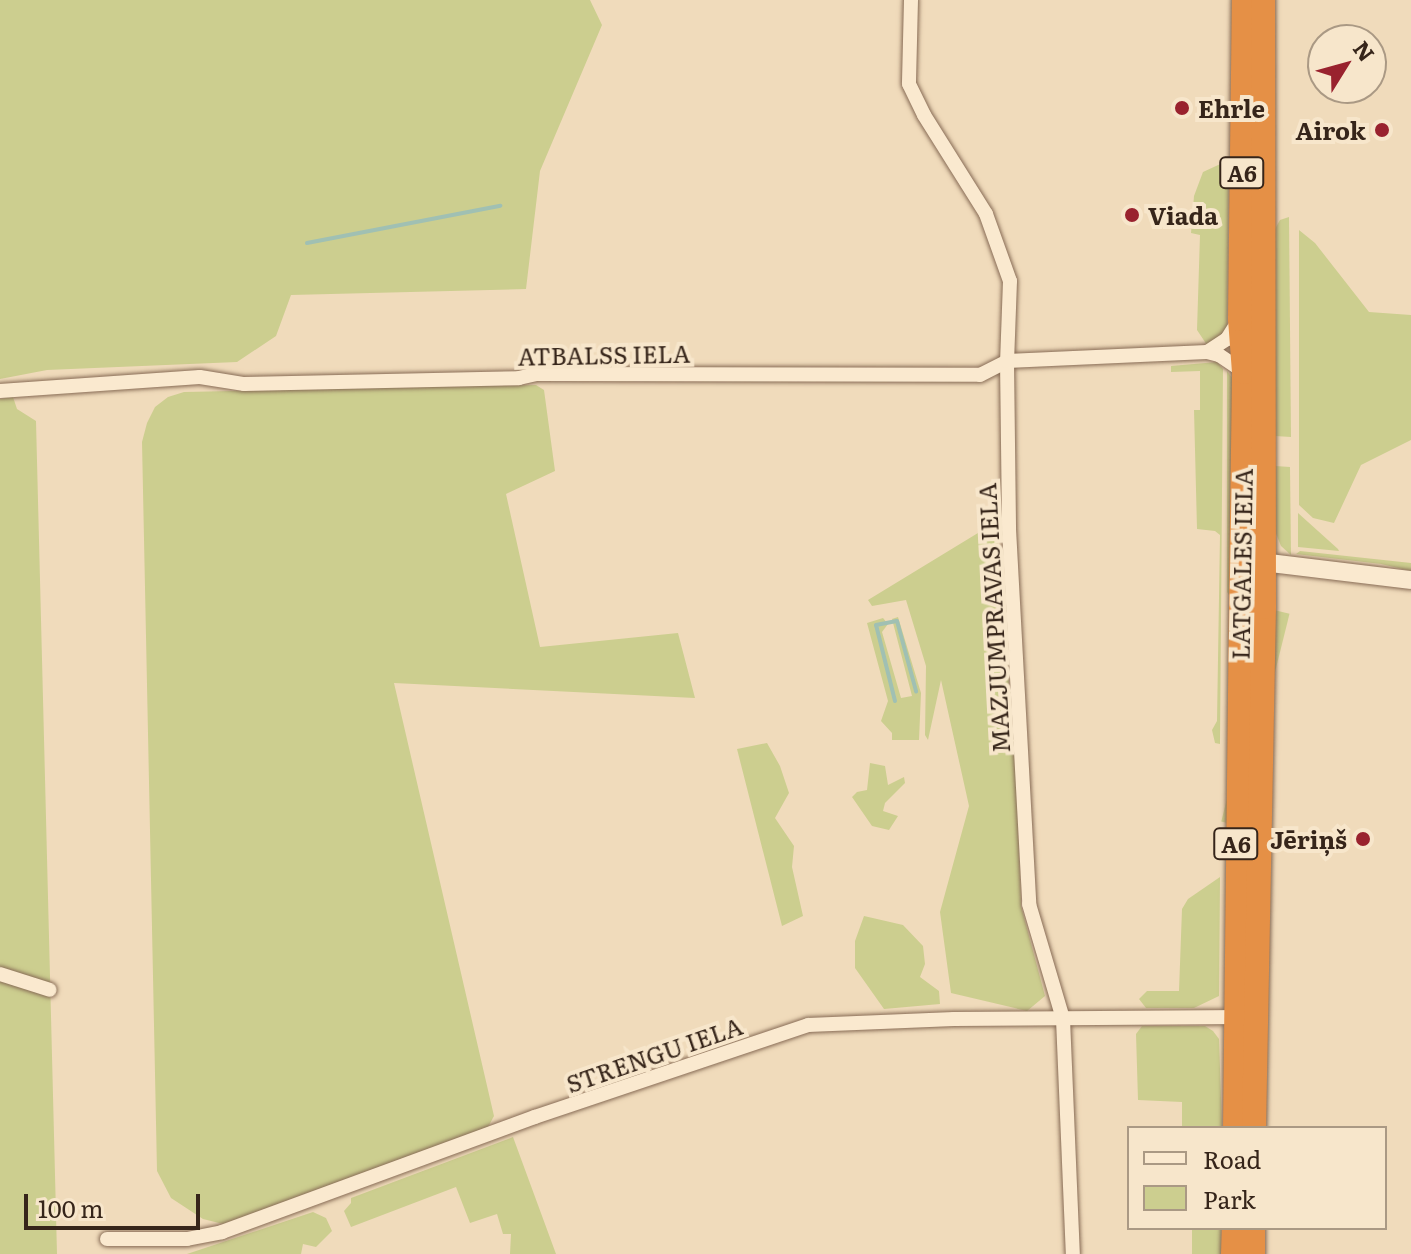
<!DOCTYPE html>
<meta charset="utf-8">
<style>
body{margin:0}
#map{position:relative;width:1411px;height:1254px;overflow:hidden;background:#f0dbbb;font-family:Literata,serif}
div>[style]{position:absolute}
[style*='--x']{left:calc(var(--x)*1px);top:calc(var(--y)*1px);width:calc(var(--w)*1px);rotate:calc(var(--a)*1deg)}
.green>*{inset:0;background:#ccce8f;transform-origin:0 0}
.stream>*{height:4px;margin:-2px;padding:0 2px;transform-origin:2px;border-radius:2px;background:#a0c0b3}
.roads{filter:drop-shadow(0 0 2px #876b55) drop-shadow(0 0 2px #876b55)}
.street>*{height:14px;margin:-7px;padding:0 7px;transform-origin:7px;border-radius:7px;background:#fae9cf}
.secondary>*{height:18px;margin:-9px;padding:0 9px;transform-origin:9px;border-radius:9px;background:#fae9cf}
.highway>*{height:24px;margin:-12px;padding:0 12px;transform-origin:12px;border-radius:12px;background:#e59046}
.dots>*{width:22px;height:22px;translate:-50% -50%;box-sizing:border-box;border:4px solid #f7e6cb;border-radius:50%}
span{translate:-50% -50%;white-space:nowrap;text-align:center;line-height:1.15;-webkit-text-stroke:8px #f7e6cb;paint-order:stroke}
.shield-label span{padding:2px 6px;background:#f7e6cb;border:2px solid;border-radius:6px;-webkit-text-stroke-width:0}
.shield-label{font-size:22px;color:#36251a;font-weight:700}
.poi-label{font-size:24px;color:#36251a;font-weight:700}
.left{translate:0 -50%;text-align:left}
.right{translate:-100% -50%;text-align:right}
.street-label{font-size:24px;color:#36251a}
.legend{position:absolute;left:1127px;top:1126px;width:260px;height:104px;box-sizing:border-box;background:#f7e6cb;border:2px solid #aa9984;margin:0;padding:10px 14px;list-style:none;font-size:24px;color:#36251a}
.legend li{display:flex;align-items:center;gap:16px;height:40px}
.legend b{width:40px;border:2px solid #aa9984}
.north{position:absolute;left:1307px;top:24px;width:80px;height:80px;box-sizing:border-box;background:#f7e6cb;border:2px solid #aa9984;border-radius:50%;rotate:53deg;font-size:22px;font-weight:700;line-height:32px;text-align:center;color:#36251a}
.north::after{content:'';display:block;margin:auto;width:28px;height:36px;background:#99222e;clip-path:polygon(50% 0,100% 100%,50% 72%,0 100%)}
.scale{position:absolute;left:24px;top:1194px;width:176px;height:36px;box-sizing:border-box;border:4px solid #36251a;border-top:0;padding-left:10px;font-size:24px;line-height:28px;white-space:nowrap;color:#36251a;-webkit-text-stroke:6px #f7e6cb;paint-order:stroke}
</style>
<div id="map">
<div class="green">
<i style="clip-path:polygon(0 0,590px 0,602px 25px,540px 171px,526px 289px,291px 295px,276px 336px,237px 362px,47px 370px,0 379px)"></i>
<i style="clip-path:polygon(1229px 160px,1227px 329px,1219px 342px,1207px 345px,1197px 330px,1200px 235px,1191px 233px,1194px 196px,1203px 172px)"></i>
<i style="clip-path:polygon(1289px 217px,1291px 437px,1275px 436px,1275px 229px,1280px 220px)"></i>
<i style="clip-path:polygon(1299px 230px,1315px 243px,1369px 312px,1411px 315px,1411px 440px,1361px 465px,1334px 523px,1313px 518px,1299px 505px)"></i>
<i style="clip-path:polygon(1217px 362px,1223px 369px,1220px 744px,1215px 743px,1212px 730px,1217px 721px,1220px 535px,1215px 531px,1197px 529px,1194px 410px,1200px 410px,1200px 371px,1171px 372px,1171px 366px)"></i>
<i style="clip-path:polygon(1227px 371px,1233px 379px,1229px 595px,1227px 592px)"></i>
<i style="clip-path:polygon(536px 385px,544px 390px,555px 471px,506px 494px,540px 647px,678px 633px,695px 698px,394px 683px,494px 1116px,488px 1127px,223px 1224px,203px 1219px,171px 1198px,157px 1171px,142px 442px,147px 423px,155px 407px,168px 397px,184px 392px)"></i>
<i style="clip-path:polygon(13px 397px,17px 409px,36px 421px,57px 1254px,0 1254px,0 399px)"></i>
<i style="clip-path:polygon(1275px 466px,1290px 467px,1291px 555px,1281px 546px,1275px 531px)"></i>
<i style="clip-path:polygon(1298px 513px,1338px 549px,1339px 551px,1298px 547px)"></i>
<i style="clip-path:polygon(996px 522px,1017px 782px,1021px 906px,1045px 996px,1027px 1011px,951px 993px,940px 912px,969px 806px,941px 680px,928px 740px,925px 735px,926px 666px,906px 600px,872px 606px,868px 600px)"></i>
<i style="clip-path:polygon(1300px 551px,1411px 563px,1411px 571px,1381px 564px,1296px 554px)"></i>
<i style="left:1274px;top:610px;width:16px;height:218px;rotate:14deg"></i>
<i style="clip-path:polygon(898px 617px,921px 693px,919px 740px,892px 740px,892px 733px,881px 721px,888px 701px,867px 623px,883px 618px,888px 624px,882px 632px,901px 698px,912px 696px,892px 619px)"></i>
<i style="clip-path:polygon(767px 743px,780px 766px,789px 793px,775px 818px,794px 846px,792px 867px,803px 916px,782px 926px,737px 749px)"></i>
<i style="clip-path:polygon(870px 763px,885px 766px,888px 785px,904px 777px,905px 783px,885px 803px,883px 811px,898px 816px,889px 830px,872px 826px,852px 797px,857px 792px,867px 790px)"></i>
<i style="clip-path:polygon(1220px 877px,1219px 996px,1194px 1008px,1146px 1008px,1139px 999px,1147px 991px,1179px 991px,1182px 909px,1188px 899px)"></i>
<i style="clip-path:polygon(864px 916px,903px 925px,923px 946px,925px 964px,920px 977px,939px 991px,940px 1004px,884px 1009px,855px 968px,855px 941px)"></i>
<i style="clip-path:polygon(1142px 1026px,1205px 1026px,1213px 1031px,1219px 1039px,1222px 1128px,1182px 1128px,1182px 1102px,1138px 1100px,1136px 1034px)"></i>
<i style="clip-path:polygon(513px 1137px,556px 1254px,510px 1254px,511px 1234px,503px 1234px,497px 1214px,470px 1223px,456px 1187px,351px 1227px,344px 1211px,351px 1203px,351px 1198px)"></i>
<i style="clip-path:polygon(313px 1212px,326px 1218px,332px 1231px,316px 1247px,303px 1244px,301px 1254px,187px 1254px)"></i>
<i style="left:1192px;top:1228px;width:29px;height:26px"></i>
</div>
<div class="stream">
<i style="--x:307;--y:243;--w:197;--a:-10.9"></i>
<i style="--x:895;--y:701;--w:78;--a:-104"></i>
<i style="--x:876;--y:625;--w:21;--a:-11"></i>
<i style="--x:897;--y:621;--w:73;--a:74.8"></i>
</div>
<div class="roads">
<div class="street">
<i style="--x:911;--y:0;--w:84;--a:91.4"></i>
<i style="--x:909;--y:84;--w:34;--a:64"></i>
<i style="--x:924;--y:115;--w:117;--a:57.9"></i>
<i style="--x:986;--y:214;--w:71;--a:70.3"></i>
<i style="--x:1010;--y:281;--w:80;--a:92.1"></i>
<i style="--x:1007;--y:361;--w:168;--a:89.3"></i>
<i style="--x:1009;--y:529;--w:376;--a:86.9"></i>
<i style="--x:1029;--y:904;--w:120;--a:73.5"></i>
<i style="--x:1063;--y:1019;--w:235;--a:87.6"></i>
<i style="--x:1207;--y:352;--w:24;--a:-33"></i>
<i style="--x:1227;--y:339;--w:19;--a:-58"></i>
<i style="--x:0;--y:391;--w:200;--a:-4"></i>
<i style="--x:200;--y:377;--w:45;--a:9"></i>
<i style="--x:244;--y:384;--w:275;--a:-1.2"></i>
<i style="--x:519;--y:378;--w:17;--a:-13"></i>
<i style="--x:536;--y:374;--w:444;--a:0.1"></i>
<i style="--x:980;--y:375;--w:30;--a:-27"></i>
<i style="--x:1007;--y:361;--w:200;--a:-2.6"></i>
<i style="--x:1207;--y:352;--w:12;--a:14"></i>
<i style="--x:1219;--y:355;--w:30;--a:34"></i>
<i style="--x:0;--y:974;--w:52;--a:17.7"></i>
<i style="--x:107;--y:1239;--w:80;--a:0"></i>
<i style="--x:187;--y:1239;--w:36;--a:-11"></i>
<i style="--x:222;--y:1232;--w:333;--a:-20.2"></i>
<i style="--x:535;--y:1117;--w:288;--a:-18.6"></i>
<i style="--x:808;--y:1025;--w:146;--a:-2.4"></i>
<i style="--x:954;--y:1019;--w:289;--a:-0.4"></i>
</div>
<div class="secondary">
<i style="--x:1253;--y:561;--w:159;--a:6.9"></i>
</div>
<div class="highway">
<i style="--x:1235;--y:1128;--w:607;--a:-89.34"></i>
<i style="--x:1242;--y:521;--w:149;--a:-89.2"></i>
<i style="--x:1244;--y:372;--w:53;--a:-94.3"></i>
<i style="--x:1240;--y:319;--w:319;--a:-89.3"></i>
<i style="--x:1254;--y:1128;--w:521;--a:-88.9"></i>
<i style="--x:1264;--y:607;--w:607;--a:-90.09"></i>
<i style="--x:1233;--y:1254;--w:26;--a:-88"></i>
<i style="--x:1253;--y:1254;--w:26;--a:-90"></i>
</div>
</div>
<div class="dots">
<i style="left:1182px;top:108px;background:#99222e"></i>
<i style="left:1382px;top:130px;background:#99222e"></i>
<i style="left:1132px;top:215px;background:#99222e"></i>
<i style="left:1363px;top:839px;background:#99222e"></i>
</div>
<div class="shield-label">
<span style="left:1242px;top:173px">A6</span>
<span style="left:1236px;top:844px">A6</span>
</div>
<div class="poi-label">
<span class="left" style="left:1198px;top:108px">Ehrle</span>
<span class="right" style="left:1366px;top:130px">Airok</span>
<span class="left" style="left:1148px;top:215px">Viada</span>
<span class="right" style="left:1347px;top:839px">Jēriņš</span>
</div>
<div class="street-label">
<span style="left:604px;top:354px;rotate:-1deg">ATBALSS IELA</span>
<span style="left:1241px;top:564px;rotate:-89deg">LATGALES IELA</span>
<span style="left:993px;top:618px;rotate:-93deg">MAZJUMPRAVAS IELA</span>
<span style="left:654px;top:1054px;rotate:-19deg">STRENGU IELA</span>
</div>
<ul class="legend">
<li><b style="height:10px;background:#fae9cf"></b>Road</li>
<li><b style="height:22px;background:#ccce8f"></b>Park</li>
</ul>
<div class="north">N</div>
<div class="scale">100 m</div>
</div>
